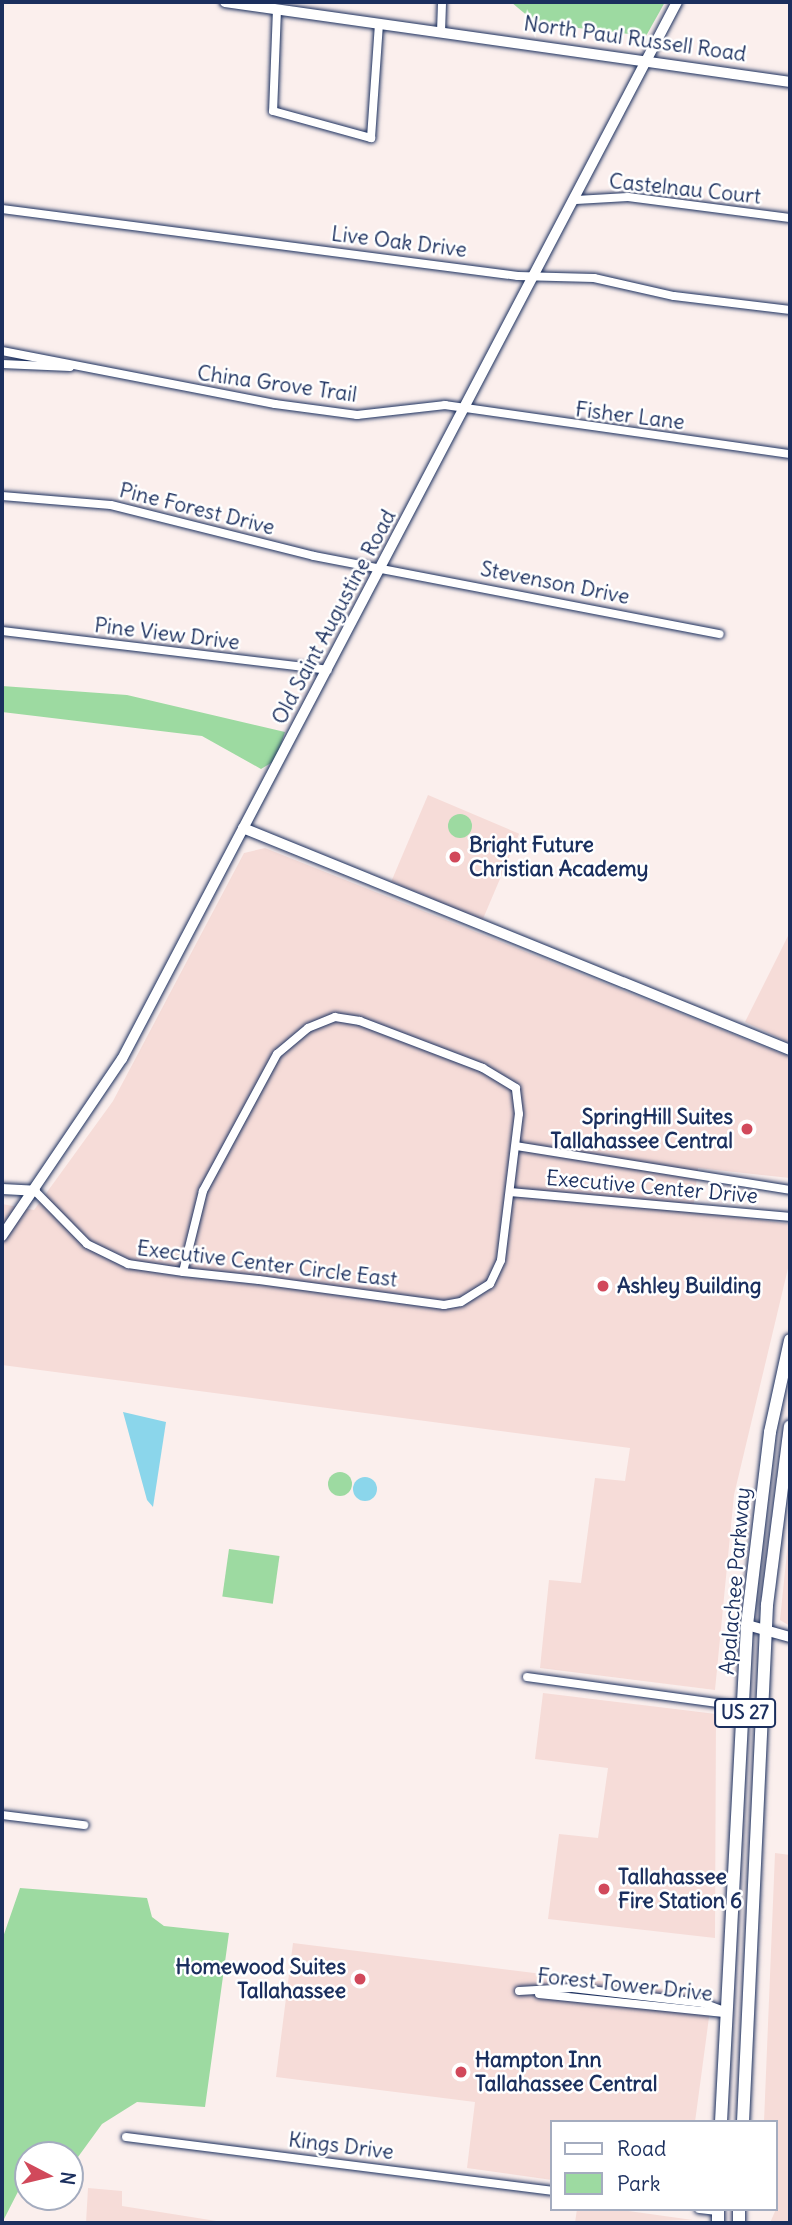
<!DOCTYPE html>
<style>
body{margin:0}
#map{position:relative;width:792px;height:2225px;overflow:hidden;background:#fbefed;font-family:Delius,sans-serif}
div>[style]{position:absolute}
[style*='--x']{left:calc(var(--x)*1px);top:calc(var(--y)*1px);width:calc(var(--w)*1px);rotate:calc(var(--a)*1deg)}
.built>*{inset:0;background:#f6dcd8;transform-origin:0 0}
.green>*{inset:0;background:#9ddaa1;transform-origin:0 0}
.round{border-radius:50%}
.water>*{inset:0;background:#8bd6eb}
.roads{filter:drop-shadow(0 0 2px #1b2f5e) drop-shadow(0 0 2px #1b2f5e)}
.minor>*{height:8px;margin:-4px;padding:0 4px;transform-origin:4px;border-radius:4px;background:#fff}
.tertiary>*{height:10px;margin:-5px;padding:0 5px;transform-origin:5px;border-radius:5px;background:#fff}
.primary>*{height:12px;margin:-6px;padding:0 6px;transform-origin:6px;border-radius:6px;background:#fff}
.dots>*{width:19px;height:19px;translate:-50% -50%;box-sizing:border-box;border:4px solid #fff;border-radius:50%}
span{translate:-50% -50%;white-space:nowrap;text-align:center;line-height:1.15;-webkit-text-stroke:5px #fff;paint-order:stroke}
.shield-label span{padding:2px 5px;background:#fff;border:2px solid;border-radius:5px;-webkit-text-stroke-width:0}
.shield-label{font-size:19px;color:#1b2f5e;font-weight:700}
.street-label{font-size:21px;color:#1b2f5e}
.poi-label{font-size:21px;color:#1b2f5e;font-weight:700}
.left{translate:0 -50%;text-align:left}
.right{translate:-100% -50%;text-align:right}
.frame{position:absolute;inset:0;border:4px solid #1b2f5e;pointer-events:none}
.legend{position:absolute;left:550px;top:2120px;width:228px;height:91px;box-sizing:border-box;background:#fff;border:2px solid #a4acbf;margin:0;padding:9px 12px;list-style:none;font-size:21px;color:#1b2f5e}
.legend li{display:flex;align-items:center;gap:14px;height:35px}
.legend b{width:35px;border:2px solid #a4acbf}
.north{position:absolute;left:14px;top:2141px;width:70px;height:70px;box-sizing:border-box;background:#fff;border:2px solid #a4acbf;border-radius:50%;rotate:97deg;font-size:19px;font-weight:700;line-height:28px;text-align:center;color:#1b2f5e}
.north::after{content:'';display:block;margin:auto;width:24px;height:32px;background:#d1495b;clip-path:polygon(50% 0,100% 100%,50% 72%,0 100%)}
</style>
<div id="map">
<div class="built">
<i style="left:428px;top:795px;width:99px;height:94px;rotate:23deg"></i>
<i style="clip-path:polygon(265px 848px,790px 1057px,790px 1178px,698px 1168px,693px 1211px,790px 1224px,790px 1260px,734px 1495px,715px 1690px,540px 1668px,549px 1580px,581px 1583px,595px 1478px,625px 1481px,630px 1448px,2px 1365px,2px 1204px,34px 1210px,113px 1101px,244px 853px)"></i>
<i style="clip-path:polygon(790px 932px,790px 1043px,745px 1022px)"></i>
<i style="clip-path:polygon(790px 1523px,790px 1626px,780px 1620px)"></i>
<i style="clip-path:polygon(543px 1693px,716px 1714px,715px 1938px,548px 1919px,559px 1834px,598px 1838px,608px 1768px,535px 1759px)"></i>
<i style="clip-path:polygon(775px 1853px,790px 1855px,790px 2223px,770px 2223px,776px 2209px,776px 2122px,764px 2122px)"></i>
<i style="clip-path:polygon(293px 1943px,712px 1995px,695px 2122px,552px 2122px,552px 2180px,467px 2168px,475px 2102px,276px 2077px)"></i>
<i style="clip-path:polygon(88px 2188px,122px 2191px,122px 2206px,229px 2223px,86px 2223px)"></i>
<i style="clip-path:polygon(577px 2209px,614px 2209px,693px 2220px,575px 2223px)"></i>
</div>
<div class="green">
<i style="clip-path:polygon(511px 2px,665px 2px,646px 36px,536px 23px)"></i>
<i style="clip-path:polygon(2px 686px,127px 695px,285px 732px,276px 760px,261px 769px,202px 736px,2px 712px)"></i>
<i class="round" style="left:448px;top:814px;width:24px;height:24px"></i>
<i class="round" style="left:328px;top:1472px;width:24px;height:24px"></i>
<i style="left:229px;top:1549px;width:51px;height:48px;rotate:8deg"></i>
<i style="clip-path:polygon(20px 1888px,147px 1898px,152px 1917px,164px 1926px,229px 1933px,205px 2107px,137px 2102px,102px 2124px,70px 2168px,70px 2155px,28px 2155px,28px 2172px,2px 2223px,2px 1940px)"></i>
</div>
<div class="water">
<i style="clip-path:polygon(123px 1412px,166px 1422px,153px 1507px,147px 1500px)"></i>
<i class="round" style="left:353px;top:1477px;width:24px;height:24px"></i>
</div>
<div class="roads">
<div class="minor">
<i style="--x:277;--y:9;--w:102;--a:92.2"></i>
<i style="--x:273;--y:111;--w:102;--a:15.4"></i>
<i style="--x:371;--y:138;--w:115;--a:-86"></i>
<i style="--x:441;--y:32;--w:30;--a:-88"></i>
<i style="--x:576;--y:200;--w:52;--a:-3.3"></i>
<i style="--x:628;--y:197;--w:163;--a:7.4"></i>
<i style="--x:2;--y:209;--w:520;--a:7.4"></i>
<i style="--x:518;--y:276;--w:76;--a:1.5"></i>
<i style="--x:594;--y:278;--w:82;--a:12.7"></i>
<i style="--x:674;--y:296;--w:117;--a:6.9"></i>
<i style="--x:2;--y:351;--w:278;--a:11"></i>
<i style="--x:275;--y:404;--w:83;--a:7.6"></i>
<i style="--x:357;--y:415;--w:89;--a:-6.5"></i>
<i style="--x:445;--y:405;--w:348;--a:8.1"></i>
<i style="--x:2;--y:364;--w:68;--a:2.5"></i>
<i style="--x:2;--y:496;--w:109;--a:4.7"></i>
<i style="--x:111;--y:505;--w:209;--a:14.1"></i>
<i style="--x:314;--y:556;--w:413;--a:10.9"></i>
<i style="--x:2;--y:631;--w:328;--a:6.8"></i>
<i style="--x:516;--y:1146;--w:278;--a:9.1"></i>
<i style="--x:35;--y:1191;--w:74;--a:45.5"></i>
<i style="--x:87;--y:1244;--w:46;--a:26"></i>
<i style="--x:128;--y:1264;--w:56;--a:8.3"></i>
<i style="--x:183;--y:1272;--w:76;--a:6"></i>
<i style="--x:259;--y:1280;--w:187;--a:7.7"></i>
<i style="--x:444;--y:1305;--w:17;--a:-10"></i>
<i style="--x:461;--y:1302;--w:34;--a:-32"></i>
<i style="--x:490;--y:1284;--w:26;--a:-65"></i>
<i style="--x:501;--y:1260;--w:147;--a:-83"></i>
<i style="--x:519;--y:1114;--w:26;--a:-97"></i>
<i style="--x:516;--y:1088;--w:39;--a:-149"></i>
<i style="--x:483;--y:1068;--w:132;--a:-159.1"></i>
<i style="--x:360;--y:1021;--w:25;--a:-171"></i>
<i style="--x:335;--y:1017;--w:29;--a:158"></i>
<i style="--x:308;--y:1028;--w:40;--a:140"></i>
<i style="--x:277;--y:1054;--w:156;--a:118.4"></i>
<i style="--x:203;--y:1191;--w:83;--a:103.9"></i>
<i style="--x:511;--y:1192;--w:280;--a:5.1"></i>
<i style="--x:527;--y:1677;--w:220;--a:7.8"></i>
<i style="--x:2;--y:1815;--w:83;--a:7"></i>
<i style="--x:519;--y:1991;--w:53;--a:-3.2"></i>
<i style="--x:572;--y:1988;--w:132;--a:6.5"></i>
<i style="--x:703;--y:2003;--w:26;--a:21"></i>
<i style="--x:539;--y:1994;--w:186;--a:5.9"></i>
<i style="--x:126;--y:2137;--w:429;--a:7.2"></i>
<i style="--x:699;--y:2209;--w:19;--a:6"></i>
</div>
<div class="tertiary">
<i style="--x:225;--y:2;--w:571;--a:8.06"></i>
<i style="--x:243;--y:828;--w:590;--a:22.09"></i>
<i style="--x:2;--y:1189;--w:33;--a:3"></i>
<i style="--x:2;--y:1236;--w:214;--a:-55.9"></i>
<i style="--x:122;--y:1059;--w:1194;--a:-62.3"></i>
<i style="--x:747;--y:1625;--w:45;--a:15.6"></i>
</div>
<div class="primary">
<i style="--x:721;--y:2122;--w:498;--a:-87"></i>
<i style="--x:747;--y:1625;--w:194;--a:-83.2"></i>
<i style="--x:770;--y:1432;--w:94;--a:-77.7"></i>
<i style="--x:743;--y:2122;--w:518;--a:-87.34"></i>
<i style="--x:767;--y:1605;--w:180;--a:-82.7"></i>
<i style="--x:718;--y:2223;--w:14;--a:-90"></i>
<i style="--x:739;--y:2223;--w:14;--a:-90"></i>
</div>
</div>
<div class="dots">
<i style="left:455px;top:857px;background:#d1495b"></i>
<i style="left:747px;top:1129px;background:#d1495b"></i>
<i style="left:603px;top:1286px;background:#d1495b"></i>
<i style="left:604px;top:1889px;background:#d1495b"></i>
<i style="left:360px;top:1979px;background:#d1495b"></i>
<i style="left:461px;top:2072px;background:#d1495b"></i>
</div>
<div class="shield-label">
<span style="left:745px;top:1713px">US 27</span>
</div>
<div class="street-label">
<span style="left:635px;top:39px;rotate:8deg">North Paul Russell Road</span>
<span style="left:685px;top:189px;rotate:6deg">Castelnau Court</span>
<span style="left:399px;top:242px;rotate:7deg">Live Oak Drive</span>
<span style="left:277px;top:384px;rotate:8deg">China Grove Trail</span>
<span style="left:630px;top:416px;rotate:7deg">Fisher Lane</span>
<span style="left:197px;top:509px;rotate:14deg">Pine Forest Drive</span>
<span style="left:555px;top:583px;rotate:11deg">Stevenson Drive</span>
<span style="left:334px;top:617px;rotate:-62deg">Old Saint Augustine Road</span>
<span style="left:167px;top:634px;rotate:7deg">Pine View Drive</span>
<span style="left:652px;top:1187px;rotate:5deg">Executive Center Drive</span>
<span style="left:267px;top:1264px;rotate:7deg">Executive Center Circle East</span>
<span style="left:735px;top:1581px;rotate:-85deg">Apalachee Parkway</span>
<span style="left:625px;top:1985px;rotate:6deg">Forest Tower Drive</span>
<span style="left:341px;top:2146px;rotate:7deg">Kings Drive</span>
</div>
<div class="poi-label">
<span class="left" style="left:469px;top:857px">Bright Future<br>Christian Academy</span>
<span class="right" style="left:733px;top:1129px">SpringHill Suites<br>Tallahassee Central</span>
<span class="left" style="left:617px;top:1286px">Ashley Building</span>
<span class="left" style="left:618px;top:1889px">Tallahassee<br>Fire Station 6</span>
<span class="right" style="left:346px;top:1979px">Homewood Suites<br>Tallahassee</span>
<span class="left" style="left:475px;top:2072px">Hampton Inn<br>Tallahassee Central</span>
</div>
<div class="frame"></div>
<ul class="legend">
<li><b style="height:9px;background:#fff"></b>Road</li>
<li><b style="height:19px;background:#9ddaa1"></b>Park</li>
</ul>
<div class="north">N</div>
</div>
